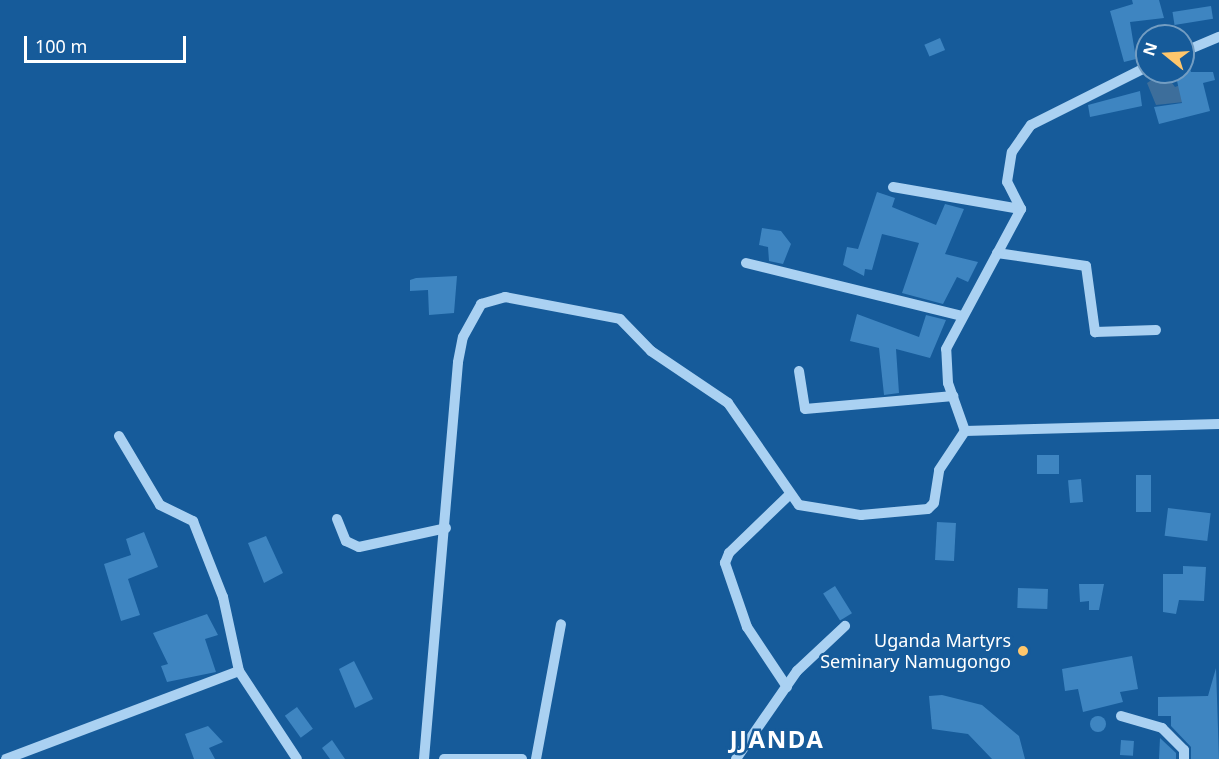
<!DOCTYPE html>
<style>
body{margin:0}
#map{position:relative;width:1219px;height:759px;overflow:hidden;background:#165b9a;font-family:"Noto Sans",sans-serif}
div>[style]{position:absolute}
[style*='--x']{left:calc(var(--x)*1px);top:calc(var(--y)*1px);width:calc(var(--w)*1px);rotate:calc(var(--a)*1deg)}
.water>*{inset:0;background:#3d6e9b}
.building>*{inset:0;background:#3e85c1;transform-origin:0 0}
.round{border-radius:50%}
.minor>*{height:10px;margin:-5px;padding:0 5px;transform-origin:5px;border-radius:5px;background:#aad1f2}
.dots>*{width:16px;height:16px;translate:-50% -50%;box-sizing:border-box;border:3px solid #165b9a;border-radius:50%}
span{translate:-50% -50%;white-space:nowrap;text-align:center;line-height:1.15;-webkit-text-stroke:5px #165b9a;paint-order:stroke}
.poi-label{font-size:18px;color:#fff}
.right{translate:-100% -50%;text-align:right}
.district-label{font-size:24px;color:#fff;font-weight:700;letter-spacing:1.5px}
.north{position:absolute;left:1135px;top:24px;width:60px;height:60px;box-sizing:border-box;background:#165b9a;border:2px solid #739dc2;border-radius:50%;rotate:288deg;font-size:16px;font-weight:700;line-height:24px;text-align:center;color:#fff}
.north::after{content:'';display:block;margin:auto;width:21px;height:27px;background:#ffc76c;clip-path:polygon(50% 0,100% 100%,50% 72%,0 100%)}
.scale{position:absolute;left:24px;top:36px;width:162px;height:27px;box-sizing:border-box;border:3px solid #fff;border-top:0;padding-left:8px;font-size:18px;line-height:21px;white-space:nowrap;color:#fff;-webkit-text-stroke:4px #165b9a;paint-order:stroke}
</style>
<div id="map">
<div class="water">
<i style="clip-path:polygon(1164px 72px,1175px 87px,1180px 85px,1184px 102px,1156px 105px,1147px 83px)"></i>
</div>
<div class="building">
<i style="clip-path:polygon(1132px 0,1159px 0,1164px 18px,1130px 22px,1136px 59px,1124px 62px,1110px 11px,1133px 4px)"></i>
<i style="left:1211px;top:6px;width:13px;height:39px;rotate:81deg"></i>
<i style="left:940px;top:38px;width:13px;height:17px;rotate:67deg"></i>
<i style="clip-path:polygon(1187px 58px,1191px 72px,1213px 72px,1215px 80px,1203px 83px,1210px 111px,1159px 124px,1154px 107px,1182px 103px,1175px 72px,1183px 72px)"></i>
<i style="clip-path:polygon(1140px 91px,1142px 106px,1090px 117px,1088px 105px)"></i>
<i style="clip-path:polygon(877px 192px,895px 198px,892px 207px,936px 225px,945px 204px,964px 209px,945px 254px,978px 262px,968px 282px,957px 277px,943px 304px,902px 293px,919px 243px,882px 234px,872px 270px,865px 269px,864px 276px,843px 265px,847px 247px,858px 249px)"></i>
<i style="clip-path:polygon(762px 228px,781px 231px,791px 244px,783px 264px,769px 261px,768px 247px,759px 245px)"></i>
<i style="clip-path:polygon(457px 276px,454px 313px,429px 315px,428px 290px,410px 291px,410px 280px,416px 278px)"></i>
<i style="clip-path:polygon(857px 314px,919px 337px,926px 315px,946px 320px,930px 358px,896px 349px,899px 393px,884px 395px,879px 348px,850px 341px)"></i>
<i style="left:1037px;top:455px;width:22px;height:19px"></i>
<i style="left:1136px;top:475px;width:15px;height:37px"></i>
<i style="left:1081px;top:479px;width:23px;height:13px;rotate:85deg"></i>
<i style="left:1168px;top:508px;width:43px;height:28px;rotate:7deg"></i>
<i style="left:937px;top:522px;width:19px;height:38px;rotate:3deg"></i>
<i style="clip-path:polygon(144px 532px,158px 567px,128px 579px,140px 615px,121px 621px,104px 564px,131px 555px,126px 539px)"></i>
<i style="clip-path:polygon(266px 536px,283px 573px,264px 583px,248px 543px)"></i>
<i style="clip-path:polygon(1183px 566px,1206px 567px,1204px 601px,1179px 600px,1176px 614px,1163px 612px,1163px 574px,1183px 574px)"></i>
<i style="clip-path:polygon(1079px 584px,1104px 584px,1099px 610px,1089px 610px,1089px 601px,1080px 602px)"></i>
<i style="left:835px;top:586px;width:32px;height:14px;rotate:58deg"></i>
<i style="left:1018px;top:588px;width:30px;height:20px;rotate:2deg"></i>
<i style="clip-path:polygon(207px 614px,218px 635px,205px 639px,216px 672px,167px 682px,161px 666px,168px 664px,153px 633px)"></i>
<i style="clip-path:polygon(1132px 656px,1138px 689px,1120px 692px,1123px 702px,1083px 712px,1078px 689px,1065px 691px,1062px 669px)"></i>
<i style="clip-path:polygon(354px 661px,373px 699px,355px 708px,339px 669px)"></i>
<i style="clip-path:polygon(1216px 668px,1219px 759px,1191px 759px,1191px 747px,1171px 726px,1171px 716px,1158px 716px,1158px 697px,1208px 696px)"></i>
<i style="clip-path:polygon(942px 695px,982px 705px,1019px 736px,1025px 759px,992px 759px,968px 734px,932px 729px,929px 696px)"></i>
<i style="left:297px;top:707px;width:27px;height:15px;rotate:54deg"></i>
<i class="round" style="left:1090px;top:716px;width:16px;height:16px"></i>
<i style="clip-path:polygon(208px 726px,223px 742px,209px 748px,215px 759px,194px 759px,185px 734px)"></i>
<i style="clip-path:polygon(1160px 738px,1176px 753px,1176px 759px,1159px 759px)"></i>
<i style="clip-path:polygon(332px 740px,345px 759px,330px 759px,322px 748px)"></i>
<i style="left:1121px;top:740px;width:13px;height:15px;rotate:4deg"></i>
</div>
<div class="minor">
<i style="--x:1183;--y:52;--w:39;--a:-23"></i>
<i style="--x:893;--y:187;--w:130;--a:9.8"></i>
<i style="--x:997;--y:253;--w:90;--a:8.3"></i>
<i style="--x:1086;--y:266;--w:67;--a:82.2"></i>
<i style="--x:1095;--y:332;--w:61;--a:-1.9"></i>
<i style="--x:746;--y:263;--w:222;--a:13.8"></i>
<i style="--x:799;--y:371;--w:38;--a:81"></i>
<i style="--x:805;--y:409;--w:149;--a:-5"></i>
<i style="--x:965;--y:431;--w:254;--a:-1.6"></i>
<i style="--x:119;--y:436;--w:80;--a:59.3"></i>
<i style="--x:160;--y:505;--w:37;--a:26"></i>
<i style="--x:193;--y:521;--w:82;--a:68.5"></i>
<i style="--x:223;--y:597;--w:76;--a:77.8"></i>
<i style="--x:239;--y:671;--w:105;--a:56.6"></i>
<i style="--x:337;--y:519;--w:24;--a:68"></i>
<i style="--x:346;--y:541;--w:14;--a:25"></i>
<i style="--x:359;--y:547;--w:89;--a:-12.3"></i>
<i style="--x:787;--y:687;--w:72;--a:-123.7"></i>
<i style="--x:747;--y:627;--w:68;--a:-109"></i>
<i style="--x:725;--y:563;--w:11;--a:-68"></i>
<i style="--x:729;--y:553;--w:83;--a:-44"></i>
<i style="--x:1121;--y:716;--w:43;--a:16.3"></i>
<i style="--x:1162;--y:728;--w:31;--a:45"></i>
<i style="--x:1184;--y:750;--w:9;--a:90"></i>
<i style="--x:6;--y:759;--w:249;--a:-20.7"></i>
<i style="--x:424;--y:759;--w:398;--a:-85.1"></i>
<i style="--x:458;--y:362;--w:25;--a:-79"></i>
<i style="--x:463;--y:337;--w:38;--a:-61"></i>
<i style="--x:481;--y:304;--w:25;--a:-16"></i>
<i style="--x:505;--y:297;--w:117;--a:10.8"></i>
<i style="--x:620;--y:319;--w:45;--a:45.9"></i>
<i style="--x:651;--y:351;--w:93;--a:34"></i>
<i style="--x:728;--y:403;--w:124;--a:55.2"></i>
<i style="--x:799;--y:505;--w:63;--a:9.2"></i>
<i style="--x:861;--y:515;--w:67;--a:-5.1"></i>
<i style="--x:928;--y:509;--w:8;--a:-45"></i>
<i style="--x:934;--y:503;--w:33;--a:-81"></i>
<i style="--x:939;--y:470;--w:47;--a:-56.3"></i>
<i style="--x:965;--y:431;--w:51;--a:-109.5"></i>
<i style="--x:948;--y:383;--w:34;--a:-93"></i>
<i style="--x:946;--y:349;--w:159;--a:-61.8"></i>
<i style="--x:1021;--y:209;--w:30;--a:-117"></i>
<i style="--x:1007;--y:182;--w:30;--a:-81"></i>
<i style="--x:1012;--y:152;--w:33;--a:-55"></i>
<i style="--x:1031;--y:125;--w:130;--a:-26.6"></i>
<i style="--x:444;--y:759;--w:78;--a:0"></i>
<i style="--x:536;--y:759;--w:137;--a:-79.5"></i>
<i style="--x:736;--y:759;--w:107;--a:-55.3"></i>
<i style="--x:797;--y:671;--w:66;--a:-43.2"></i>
</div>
<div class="dots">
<i style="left:1023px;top:651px;background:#ffc76c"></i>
</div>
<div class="poi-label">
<span class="right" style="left:1011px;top:651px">Uganda Martyrs<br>Seminary Namugongo</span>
</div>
<div class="district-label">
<span style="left:777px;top:739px">JJANDA</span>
</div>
<div class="north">N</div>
<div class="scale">100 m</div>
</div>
